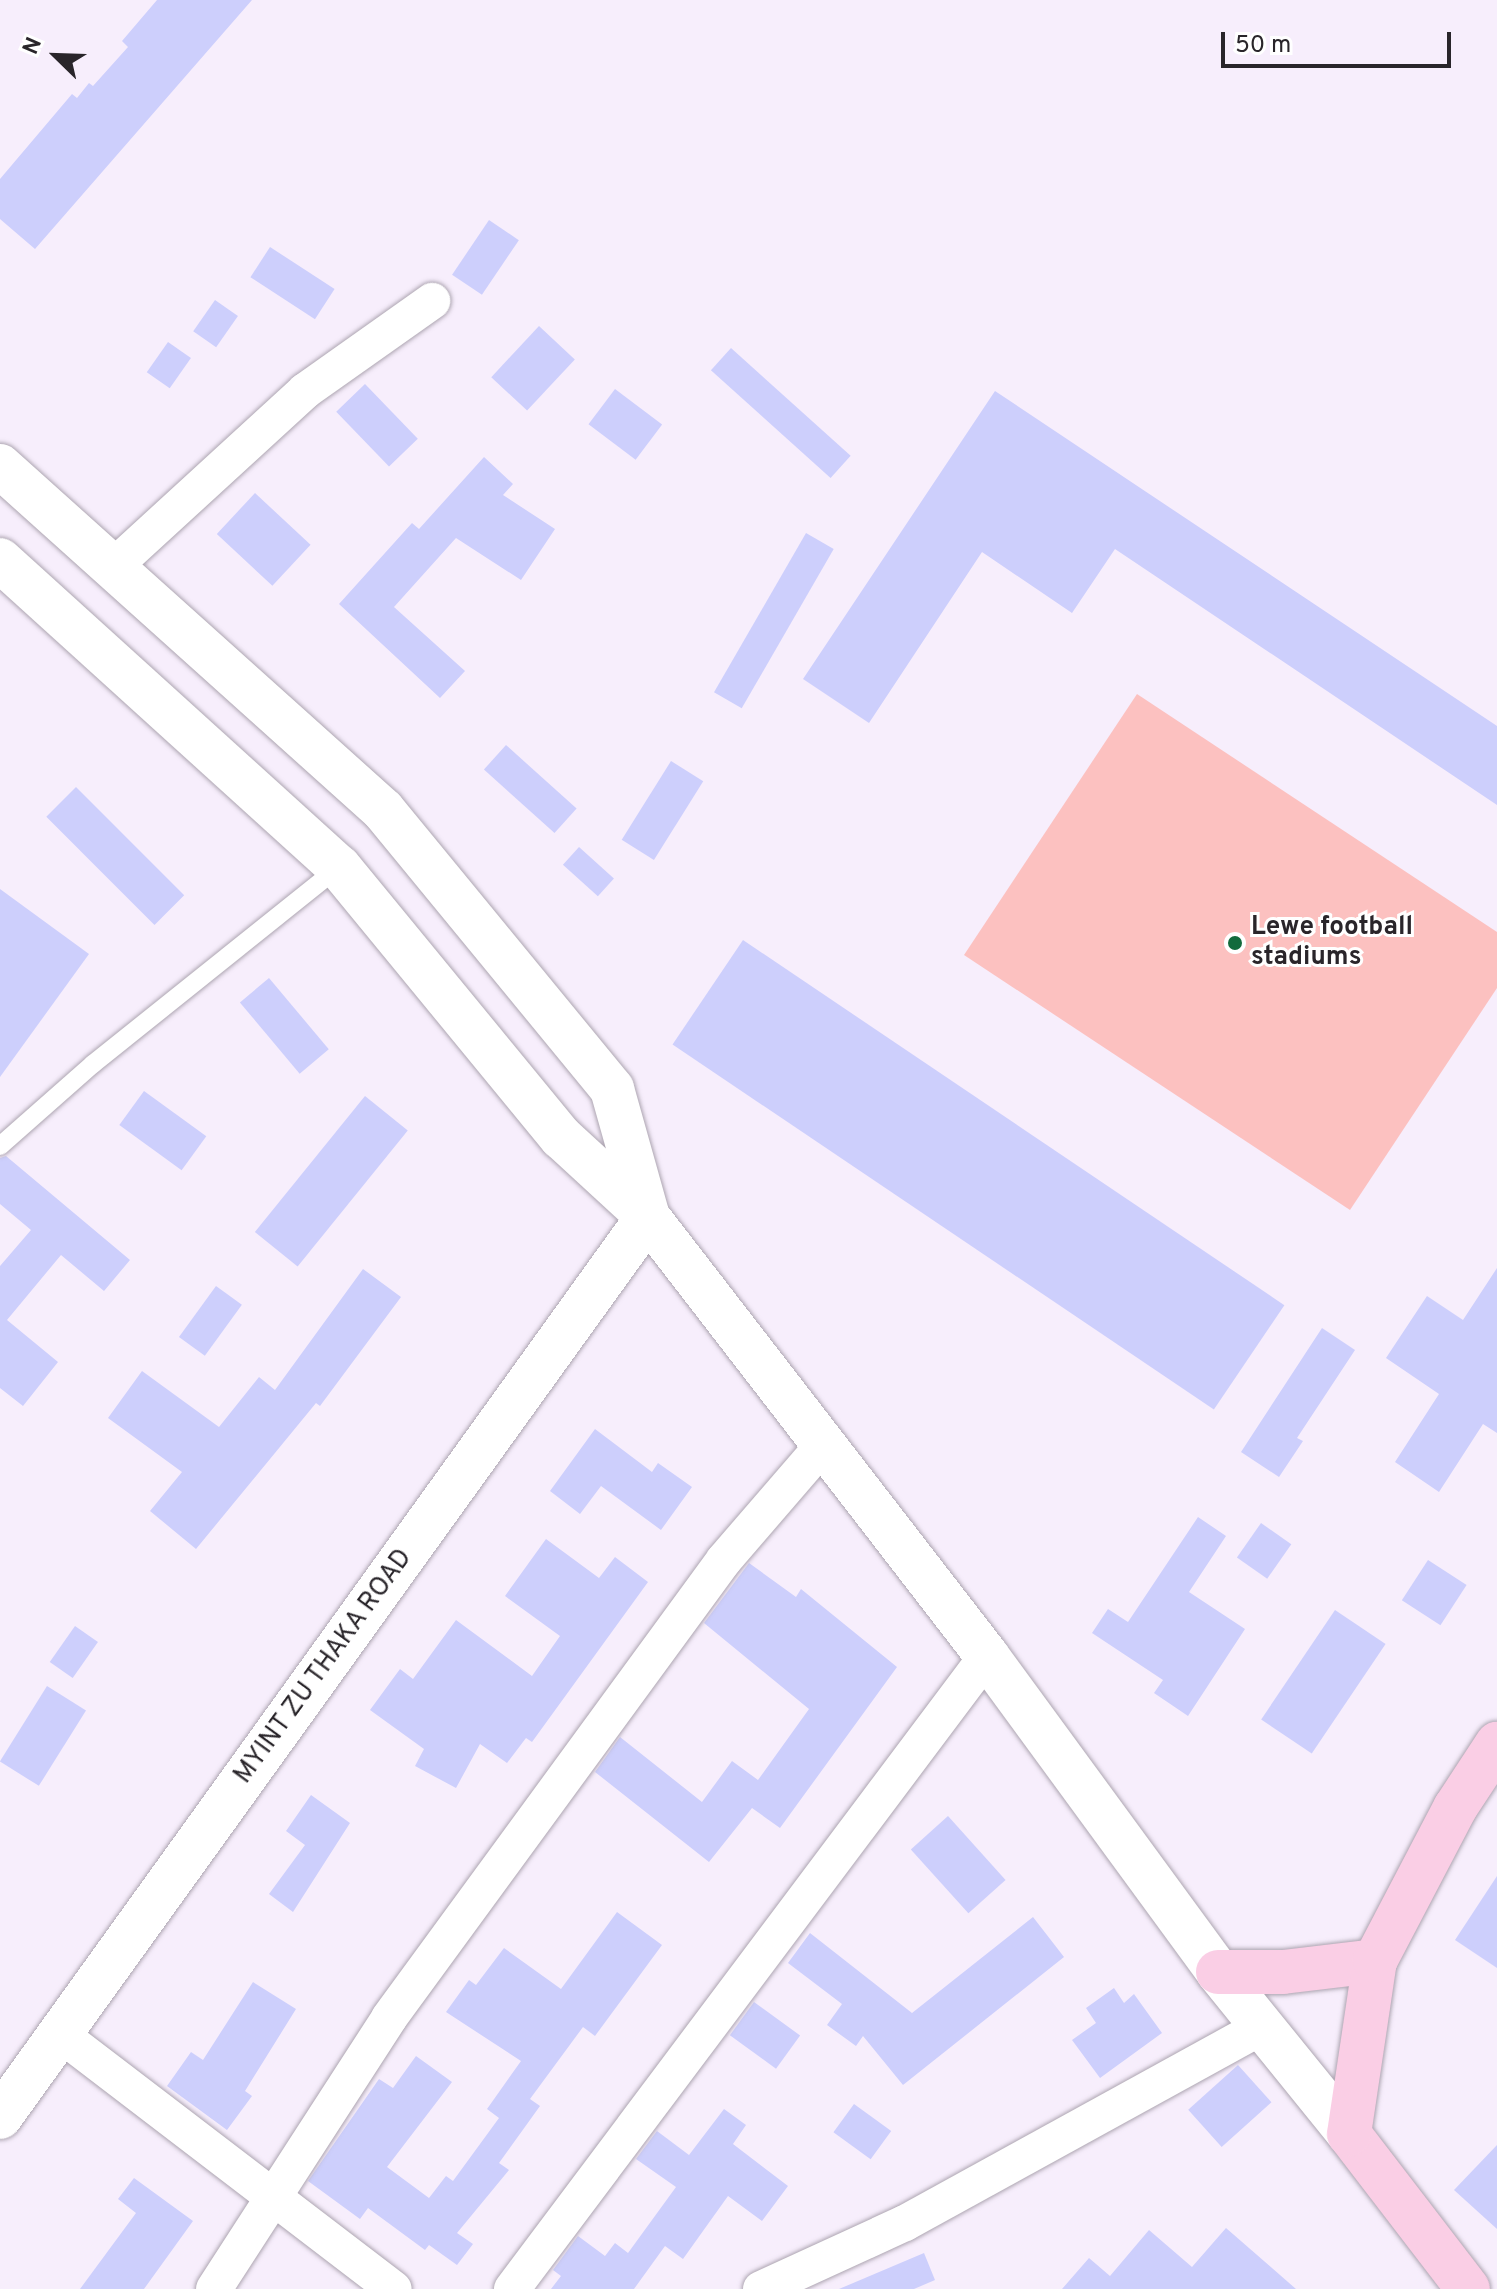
<!DOCTYPE html>
<style>
body{margin:0}
#map{position:relative;width:1497px;height:2289px;overflow:hidden;background:#f7eefc;font-family:Overpass,sans-serif}
div>[style]{position:absolute}
[style*='--x']{left:calc(var(--x)*1px);top:calc(var(--y)*1px);width:calc(var(--w)*1px);rotate:calc(var(--a)*1deg)}
.green>*{inset:0;background:#fcc1c0}
.building>*{inset:0;background:#cdcffc;transform-origin:0 0}
.roads{filter:drop-shadow(0 0 2px #ada5b1) drop-shadow(0 0 2px #ada5b1)}
.lane>*{height:18px;margin:-9px;padding:0 9px;transform-origin:9px;border-radius:9px;background:#fff}
.street>*{height:36px;margin:-18px;padding:0 18px;transform-origin:18px;border-radius:18px;background:#fff}
.secondary>*{height:44px;margin:-22px;padding:0 22px;transform-origin:22px;border-radius:22px;background:#fff}
.primary>*{height:44px;margin:-22px;padding:0 22px;transform-origin:22px;border-radius:22px;background:#facee5}
.dots>*{width:22px;height:22px;translate:-50% -50%;box-sizing:border-box;border:4px solid #fff;border-radius:50%}
span{translate:-50% -50%;white-space:nowrap;text-align:center;line-height:1.15;-webkit-text-stroke:6px #fff;paint-order:stroke}
.poi-label{font-size:26px;color:#29252a;font-weight:700}
.left{translate:0 -50%;text-align:left}
.street-label{font-size:26px;color:#29252a}
.north{position:absolute;left:16px;top:16px;width:80px;height:80px;-webkit-text-stroke:6px #fff;paint-order:stroke;rotate:293deg;font-size:22px;font-weight:700;line-height:32px;text-align:center;color:#29252a}
.north::after{content:'';display:block;margin:auto;width:28px;height:36px;background:#29252a;clip-path:polygon(50% 0,100% 100%,50% 72%,0 100%)}
.scale{position:absolute;left:1221px;top:32px;width:230px;height:36px;box-sizing:border-box;border:4px solid #29252a;border-top:0;padding-left:10px;font-size:24px;line-height:28px;white-space:nowrap;color:#29252a;-webkit-text-stroke:6px #fff;paint-order:stroke}
</style>
<div id="map">
<div class="green">
<i style="clip-path:polygon(1137px 694px,1497px 932px,1497px 988px,1350px 1210px,964px 955px)"></i>
</div>
<div class="building">
<i style="clip-path:polygon(157px 0,252px 0,35px 249px,0 219px,0 179px,72px 94px,77px 98px,89px 83px,93px 86px,128px 47px,122px 41px)"></i>
<i style="left:489px;top:220px;width:36px;height:66px;rotate:34deg"></i>
<i style="left:270px;top:247px;width:77px;height:36px;rotate:33deg"></i>
<i style="left:215px;top:300px;width:28px;height:38px;rotate:35deg"></i>
<i style="left:539px;top:326px;width:49px;height:70px;rotate:43deg"></i>
<i style="left:168px;top:342px;width:28px;height:37px;rotate:35deg"></i>
<i style="left:731px;top:348px;width:161px;height:30px;rotate:42deg"></i>
<i style="left:365px;top:384px;width:76px;height:40px;rotate:46deg"></i>
<i style="left:615px;top:389px;width:59px;height:44px;rotate:37deg"></i>
<i style="clip-path:polygon(995px 391px,1497px 726px,1497px 805px,1115px 549px,1072px 613px,982px 552px,869px 723px,803px 679px)"></i>
<i style="clip-path:polygon(484px 457px,513px 484px,503px 495px,555px 529px,521px 580px,456px 538px,394px 607px,465px 671px,440px 698px,339px 604px,412px 523px,419px 529px)"></i>
<i style="left:255px;top:493px;width:76px;height:56px;rotate:43deg"></i>
<i style="left:806px;top:533px;width:32px;height:184px;rotate:30deg"></i>
<i style="left:506px;top:745px;width:95px;height:33px;rotate:42deg"></i>
<i style="left:671px;top:761px;width:38px;height:93px;rotate:32deg"></i>
<i style="left:76px;top:787px;width:153px;height:42px;rotate:45deg"></i>
<i style="left:579px;top:847px;width:47px;height:24px;rotate:42deg"></i>
<i style="clip-path:polygon(0 889px,89px 954px,0 1077px)"></i>
<i style="left:743px;top:940px;width:653px;height:126px;rotate:34deg"></i>
<i style="left:269px;top:978px;width:93px;height:38px;rotate:50deg"></i>
<i style="left:144px;top:1091px;width:77px;height:42px;rotate:36deg"></i>
<i style="left:365px;top:1096px;width:55px;height:175px;rotate:39deg"></i>
<i style="clip-path:polygon(6px 1156px,130px 1260px,104px 1291px,61px 1255px,7px 1320px,58px 1362px,23px 1406px,0 1388px,0 1266px,31px 1230px,0 1204px,0 1158px)"></i>
<i style="clip-path:polygon(1497px 1268px,1497px 1433px,1483px 1424px,1439px 1492px,1395px 1462px,1439px 1394px,1386px 1358px,1427px 1296px,1463px 1320px)"></i>
<i style="clip-path:polygon(363px 1269px,401px 1297px,320px 1406px,316px 1403px,196px 1549px,150px 1511px,182px 1472px,108px 1418px,142px 1371px,219px 1427px,259px 1377px,275px 1390px)"></i>
<i style="left:216px;top:1286px;width:32px;height:63px;rotate:36deg"></i>
<i style="clip-path:polygon(1322px 1328px,1355px 1350px,1297px 1438px,1303px 1441px,1279px 1477px,1241px 1452px)"></i>
<i style="clip-path:polygon(595px 1429px,652px 1472px,658px 1463px,692px 1487px,661px 1530px,601px 1486px,580px 1514px,550px 1491px)"></i>
<i style="clip-path:polygon(1198px 1517px,1226px 1536px,1189px 1592px,1245px 1629px,1188px 1716px,1154px 1693px,1163px 1680px,1092px 1633px,1108px 1609px,1128px 1622px)"></i>
<i style="left:1261px;top:1523px;width:37px;height:42px;rotate:35deg"></i>
<i style="clip-path:polygon(546px 1539px,599px 1578px,615px 1557px,648px 1582px,532px 1742px,526px 1738px,507px 1763px,480px 1744px,456px 1788px,415px 1766px,424px 1749px,370px 1710px,400px 1669px,413px 1679px,456px 1620px,532px 1676px,560px 1636px,505px 1596px)"></i>
<i style="left:1428px;top:1560px;width:46px;height:48px;rotate:33deg"></i>
<i style="clip-path:polygon(749px 1563px,796px 1597px,801px 1589px,897px 1667px,780px 1828px,752px 1808px,709px 1862px,595px 1772px,620px 1737px,702px 1802px,732px 1761px,758px 1780px,809px 1709px,704px 1623px)"></i>
<i style="left:1335px;top:1610px;width:61px;height:132px;rotate:34deg"></i>
<i style="left:75px;top:1626px;width:28px;height:44px;rotate:35deg"></i>
<i style="left:47px;top:1686px;width:46px;height:89px;rotate:32deg"></i>
<i style="clip-path:polygon(311px 1795px,350px 1823px,293px 1912px,269px 1894px,305px 1845px,286px 1831px)"></i>
<i style="left:948px;top:1816px;width:86px;height:50px;rotate:48deg"></i>
<i style="clip-path:polygon(1497px 1876px,1497px 1968px,1455px 1940px)"></i>
<i style="clip-path:polygon(617px 1912px,662px 1945px,595px 2036px,583px 2027px,530px 2099px,540px 2106px,499px 2163px,509px 2170px,457px 2233px,473px 2244px,457px 2265px,429px 2245px,425px 2250px,368px 2208px,360px 2219px,308px 2181px,379px 2079px,393px 2088px,416px 2056px,452px 2082px,387px 2167px,429px 2198px,446px 2176px,453px 2181px,499px 2118px,487px 2109px,521px 2061px,446px 2012px,469px 1980px,476px 1985px,504px 1948px,561px 1989px)"></i>
<i style="clip-path:polygon(1033px 1917px,1064px 1957px,903px 2085px,863px 2036px,856px 2046px,827px 2025px,842px 2004px,788px 1963px,810px 1933px,912px 2013px)"></i>
<i style="clip-path:polygon(253px 1982px,296px 2009px,245px 2091px,252px 2096px,227px 2130px,167px 2086px,191px 2052px,203px 2060px)"></i>
<i style="clip-path:polygon(1114px 1988px,1124px 2003px,1134px 1994px,1162px 2033px,1100px 2078px,1072px 2040px,1096px 2023px,1086px 2008px)"></i>
<i style="left:754px;top:2002px;width:57px;height:41px;rotate:36deg"></i>
<i style="left:1238px;top:2065px;width:50px;height:67px;rotate:48deg"></i>
<i style="left:854px;top:2104px;width:46px;height:35px;rotate:36deg"></i>
<i style="clip-path:polygon(724px 2109px,746px 2125px,733px 2144px,788px 2186px,762px 2221px,728px 2196px,683px 2259px,665px 2246px,634px 2289px,551px 2289px,561px 2276px,553px 2270px,578px 2236px,605px 2256px,615px 2243px,628px 2253px,676px 2187px,636px 2159px,657px 2131px,689px 2155px)"></i>
<i style="clip-path:polygon(1497px 2145px,1497px 2229px,1454px 2190px)"></i>
<i style="clip-path:polygon(134px 2178px,193px 2221px,144px 2289px,80px 2289px,136px 2213px,118px 2199px)"></i>
<i style="clip-path:polygon(1226px 2228px,1296px 2289px,1062px 2289px,1089px 2258px,1110px 2276px,1149px 2230px,1192px 2267px)"></i>
<i style="clip-path:polygon(924px 2253px,935px 2280px,914px 2289px,839px 2289px)"></i>
</div>
<div class="roads">
<div class="lane">
<i style="--x:0;--y:1146;--w:124;--a:-41.4"></i>
<i style="--x:93;--y:1064;--w:315;--a:-38.7"></i>
</div>
<div class="street">
<i style="--x:112;--y:568;--w:262;--a:-42.5"></i>
<i style="--x:305;--y:391;--w:156;--a:-35.3"></i>
<i style="--x:60;--y:2034;--w:420;--a:37.4"></i>
<i style="--x:214;--y:2289;--w:323;--a:-57.1"></i>
<i style="--x:389;--y:2018;--w:567;--a:-53.82"></i>
<i style="--x:724;--y:1560;--w:153;--a:-49.2"></i>
<i style="--x:512;--y:2289;--w:791;--a:-53.12"></i>
<i style="--x:761;--y:2289;--w:158;--a:-24.6"></i>
<i style="--x:905;--y:2223;--w:407;--a:-28.8"></i>
</div>
<div class="secondary">
<i style="--x:0;--y:466;--w:515;--a:41.93"></i>
<i style="--x:383;--y:810;--w:361;--a:50.6"></i>
<i style="--x:612;--y:1089;--w:133;--a:74.3"></i>
<i style="--x:0;--y:560;--w:457;--a:42.2"></i>
<i style="--x:339;--y:867;--w:350;--a:50.6"></i>
<i style="--x:561;--y:1137;--w:118;--a:42.6"></i>
<i style="--x:648;--y:1217;--w:555;--a:52.32"></i>
<i style="--x:987;--y:1656;--w:391;--a:53.8"></i>
<i style="--x:1218;--y:1972;--w:208;--a:51"></i>
<i style="--x:0;--y:2117;--w:1109;--a:-54.25"></i>
</div>
<div class="primary">
<i style="--x:1218;--y:1972;--w:65;--a:0"></i>
<i style="--x:1283;--y:1972;--w:93;--a:-6.8"></i>
<i style="--x:1468;--y:2289;--w:195;--a:-127.5"></i>
<i style="--x:1349;--y:2134;--w:175;--a:-81.5"></i>
<i style="--x:1375;--y:1961;--w:173;--a:-62.4"></i>
<i style="--x:1455;--y:1808;--w:77;--a:-56.7"></i>
</div>
</div>
<div class="dots">
<i style="left:1235px;top:943px;background:#136b3d"></i>
</div>
<div class="poi-label">
<span class="left" style="left:1251px;top:943px">Lewe football<br>stadiums</span>
</div>
<div class="street-label">
<span style="left:324px;top:1667px;rotate:-54deg">MYINT ZU THAKA ROAD</span>
</div>
<div class="north">N</div>
<div class="scale">50 m</div>
</div>
